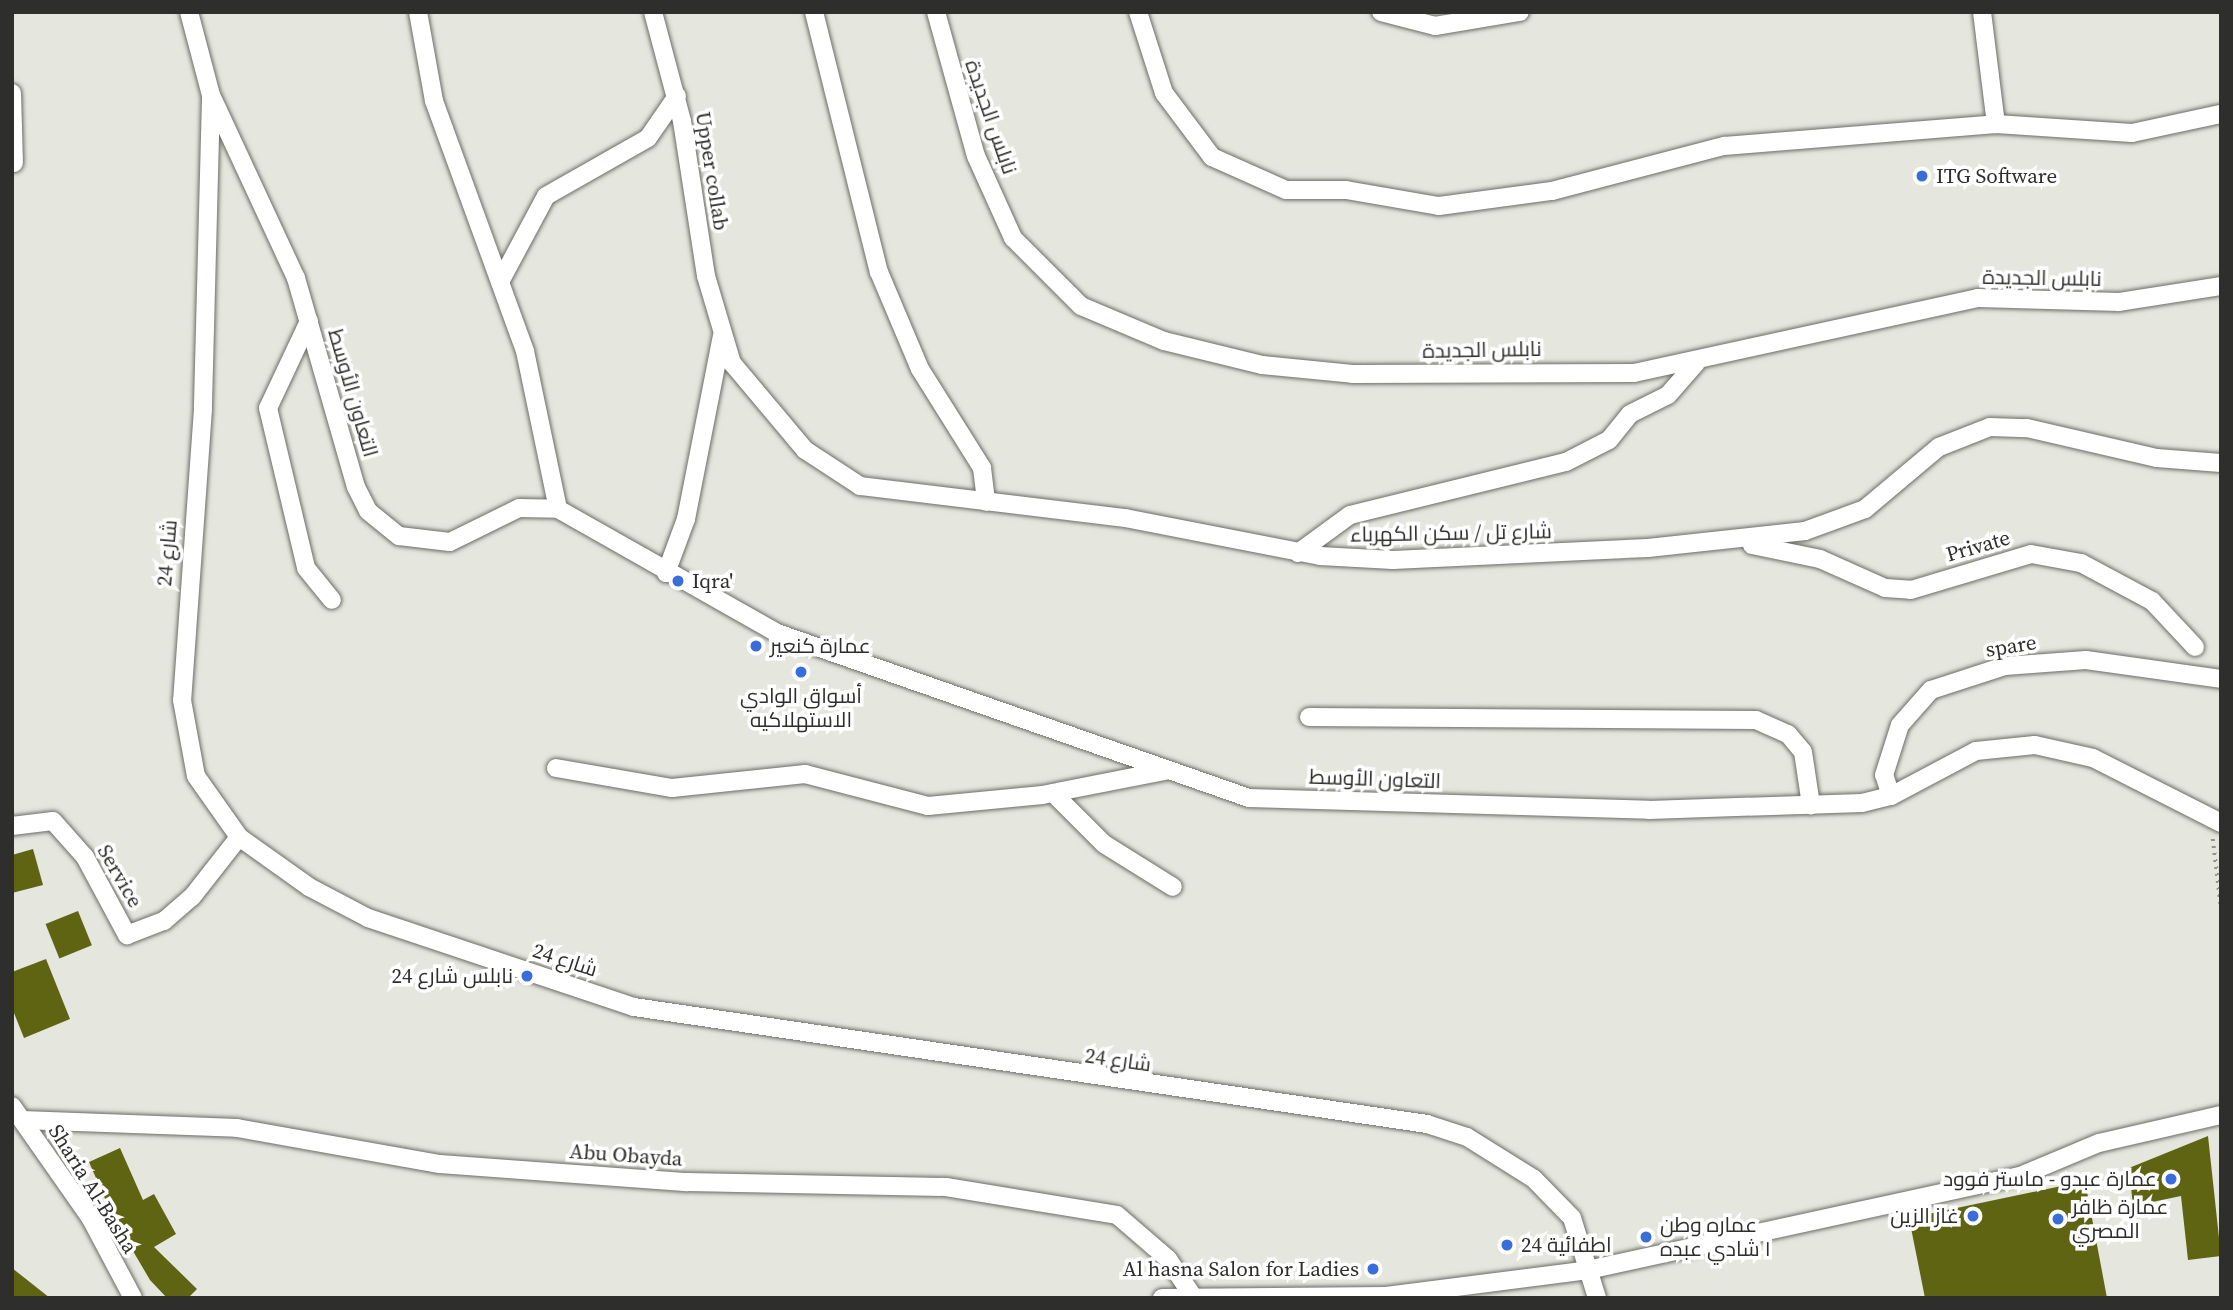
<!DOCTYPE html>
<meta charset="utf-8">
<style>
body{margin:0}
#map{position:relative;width:2233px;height:1310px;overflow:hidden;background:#e5e6de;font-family:"Source Serif 4",Cairo,serif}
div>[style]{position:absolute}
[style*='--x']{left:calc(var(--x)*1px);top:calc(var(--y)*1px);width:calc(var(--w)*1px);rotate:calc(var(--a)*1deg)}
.building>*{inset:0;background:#5f6412;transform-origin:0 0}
.path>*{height:3.5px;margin-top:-1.75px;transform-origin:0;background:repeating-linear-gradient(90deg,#93948e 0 2px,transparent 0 7px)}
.roads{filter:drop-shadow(0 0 2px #6c6d66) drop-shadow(0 0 2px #6c6d66)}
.minor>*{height:18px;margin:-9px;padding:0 9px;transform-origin:9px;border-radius:9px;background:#fff}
.dots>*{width:19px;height:19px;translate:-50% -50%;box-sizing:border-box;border:4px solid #fff;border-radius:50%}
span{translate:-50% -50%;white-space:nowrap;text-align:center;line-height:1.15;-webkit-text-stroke:7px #fff;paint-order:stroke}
.street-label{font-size:21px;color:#2e2f2c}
.poi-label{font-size:21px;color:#2e2f2c}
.left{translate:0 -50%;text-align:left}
.right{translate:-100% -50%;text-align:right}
.frame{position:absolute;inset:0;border:14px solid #2e2f2c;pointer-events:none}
</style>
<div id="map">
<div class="building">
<i style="clip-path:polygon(33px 849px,43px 885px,12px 893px,12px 855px)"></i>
<i style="left:78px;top:911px;width:37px;height:35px;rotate:68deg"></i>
<i style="clip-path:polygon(46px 959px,70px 1019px,24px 1038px,12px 1008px,12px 972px)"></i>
<i style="clip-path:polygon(2208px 1136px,2221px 1256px,2188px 1260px,2181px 1196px,2133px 1206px,2129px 1168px)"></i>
<i style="clip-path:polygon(120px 1148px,143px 1200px,154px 1194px,176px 1234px,154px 1247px,197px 1289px,188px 1298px,167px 1298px,150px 1280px,113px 1217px,89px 1162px)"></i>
<i style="clip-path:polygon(2085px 1181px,2107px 1298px,1925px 1298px,1909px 1218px)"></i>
<i style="clip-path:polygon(12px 1268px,50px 1298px,12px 1298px)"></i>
</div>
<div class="path">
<i style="--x:2213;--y:839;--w:68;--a:83.3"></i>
</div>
<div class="roads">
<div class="minor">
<i style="--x:189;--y:12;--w:86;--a:75.2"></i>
<i style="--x:211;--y:95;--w:202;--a:65.1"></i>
<i style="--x:296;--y:278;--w:217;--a:74"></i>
<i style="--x:356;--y:487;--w:27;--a:63"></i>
<i style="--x:368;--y:511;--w:40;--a:39"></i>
<i style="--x:399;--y:536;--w:51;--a:6.7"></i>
<i style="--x:450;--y:542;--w:77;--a:-26.2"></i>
<i style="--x:519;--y:508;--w:39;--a:1"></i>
<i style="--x:558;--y:509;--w:252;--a:29.5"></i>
<i style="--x:777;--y:633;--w:500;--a:19.27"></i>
<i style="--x:1249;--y:798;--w:400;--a:1.7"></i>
<i style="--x:1649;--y:810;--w:213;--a:-1.9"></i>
<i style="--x:1862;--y:803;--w:30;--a:-14"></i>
<i style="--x:1891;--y:796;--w:96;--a:-27.9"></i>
<i style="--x:1976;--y:751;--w:59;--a:-5.8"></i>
<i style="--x:2035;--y:745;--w:59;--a:12.6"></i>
<i style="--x:2093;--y:758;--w:144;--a:26.9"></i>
<i style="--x:418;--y:12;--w:90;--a:79.8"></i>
<i style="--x:434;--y:101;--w:266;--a:70"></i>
<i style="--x:525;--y:351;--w:161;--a:78.2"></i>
<i style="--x:653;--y:12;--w:113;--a:75.1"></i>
<i style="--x:682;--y:121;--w:157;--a:81.2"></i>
<i style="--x:706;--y:276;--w:91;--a:73.4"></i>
<i style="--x:732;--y:363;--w:114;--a:50"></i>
<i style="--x:805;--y:450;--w:66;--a:33.2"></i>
<i style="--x:860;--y:486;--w:267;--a:6.9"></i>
<i style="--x:1125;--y:518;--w:199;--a:11"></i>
<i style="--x:1320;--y:556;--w:73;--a:3.1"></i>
<i style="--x:1393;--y:560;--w:255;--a:-2.7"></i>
<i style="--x:1648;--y:548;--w:158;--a:-6.2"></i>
<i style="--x:1805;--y:531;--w:64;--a:-20.1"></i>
<i style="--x:1865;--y:509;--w:97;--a:-40"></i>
<i style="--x:1939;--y:447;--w:55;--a:-21.4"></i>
<i style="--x:1990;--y:427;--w:37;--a:2"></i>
<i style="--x:2027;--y:428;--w:133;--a:13"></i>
<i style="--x:2157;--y:458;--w:64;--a:4.5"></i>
<i style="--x:814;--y:12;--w:268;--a:76"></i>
<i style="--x:879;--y:272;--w:105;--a:67.1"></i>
<i style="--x:920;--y:369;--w:117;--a:57.9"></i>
<i style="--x:982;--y:468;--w:34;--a:83"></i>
<i style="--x:936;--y:12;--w:149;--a:74.5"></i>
<i style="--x:976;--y:156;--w:90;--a:65.7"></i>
<i style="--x:1013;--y:238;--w:96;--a:45"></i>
<i style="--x:1081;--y:306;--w:90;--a:22.9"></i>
<i style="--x:1164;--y:341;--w:101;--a:13.8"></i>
<i style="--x:1262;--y:365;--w:91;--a:5.6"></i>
<i style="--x:1353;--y:374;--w:281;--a:-0.2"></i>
<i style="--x:1634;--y:373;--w:352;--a:-12.3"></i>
<i style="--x:1978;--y:298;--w:141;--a:1.6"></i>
<i style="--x:2119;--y:302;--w:103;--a:-8.9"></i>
<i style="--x:1138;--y:12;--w:85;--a:72.2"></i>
<i style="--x:1164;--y:93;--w:80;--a:53.1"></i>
<i style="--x:1212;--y:157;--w:81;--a:24"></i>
<i style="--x:1286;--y:190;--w:60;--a:0"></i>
<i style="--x:1346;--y:190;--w:94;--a:9.8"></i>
<i style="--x:1439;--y:206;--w:114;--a:-7.6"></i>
<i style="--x:1552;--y:191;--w:178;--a:-14.7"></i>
<i style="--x:1724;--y:146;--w:273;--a:-4.6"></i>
<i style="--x:1996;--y:124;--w:136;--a:3.8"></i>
<i style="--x:2132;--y:133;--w:91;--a:-12.1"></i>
<i style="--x:1381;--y:12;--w:56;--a:14.5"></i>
<i style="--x:1435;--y:26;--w:86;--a:-9.4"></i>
<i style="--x:1982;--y:12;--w:113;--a:82.9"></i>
<i style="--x:12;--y:93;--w:70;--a:88.4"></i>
<i style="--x:211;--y:98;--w:311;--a:91.5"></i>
<i style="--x:203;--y:409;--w:292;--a:94.1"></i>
<i style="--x:182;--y:700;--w:77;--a:79.6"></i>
<i style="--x:196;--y:776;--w:75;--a:54.8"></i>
<i style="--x:239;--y:837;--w:86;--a:35.5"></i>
<i style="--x:309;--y:887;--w:67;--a:27.7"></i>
<i style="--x:368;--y:918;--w:280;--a:18.5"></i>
<i style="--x:634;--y:1007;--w:802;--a:8.39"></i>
<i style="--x:1427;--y:1124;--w:42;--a:18"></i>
<i style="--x:1467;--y:1137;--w:79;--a:32.1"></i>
<i style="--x:1534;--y:1179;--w:54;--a:45.7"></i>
<i style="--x:1572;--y:1218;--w:84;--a:72.6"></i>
<i style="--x:501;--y:280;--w:95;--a:-61.8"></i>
<i style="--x:546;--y:196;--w:117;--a:-29.6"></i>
<i style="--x:648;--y:138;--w:51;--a:-55.4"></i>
<i style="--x:309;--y:321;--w:96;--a:115.2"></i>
<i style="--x:268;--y:408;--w:164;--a:76.6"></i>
<i style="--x:306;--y:568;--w:41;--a:50.9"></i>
<i style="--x:1752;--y:545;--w:69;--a:11.6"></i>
<i style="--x:1820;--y:559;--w:71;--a:24"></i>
<i style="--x:1885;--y:588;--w:26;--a:4"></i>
<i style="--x:1911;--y:590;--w:125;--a:-16.7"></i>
<i style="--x:2031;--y:554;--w:51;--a:10.2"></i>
<i style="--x:2081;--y:563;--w:81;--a:28.2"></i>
<i style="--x:2152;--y:601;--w:63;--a:46.9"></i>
<i style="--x:1298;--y:553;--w:64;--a:-36.2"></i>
<i style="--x:1350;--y:515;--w:222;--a:-13.8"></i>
<i style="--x:1566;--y:462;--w:48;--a:-27.1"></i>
<i style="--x:1609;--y:440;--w:33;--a:-51"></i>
<i style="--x:1630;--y:414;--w:42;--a:-26.6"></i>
<i style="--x:1668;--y:395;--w:43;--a:-48.8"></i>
<i style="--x:666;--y:573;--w:58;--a:-69.7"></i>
<i style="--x:686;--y:519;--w:187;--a:-78.9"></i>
<i style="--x:1309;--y:717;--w:447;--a:0.4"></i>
<i style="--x:1756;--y:720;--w:35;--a:24"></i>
<i style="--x:1788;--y:734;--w:23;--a:50"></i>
<i style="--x:1803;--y:752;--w:54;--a:81.4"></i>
<i style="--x:556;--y:768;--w:118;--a:9.8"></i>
<i style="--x:672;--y:788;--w:134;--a:-6"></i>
<i style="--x:805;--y:774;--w:127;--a:14.6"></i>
<i style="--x:928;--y:806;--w:115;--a:-5.5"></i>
<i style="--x:1042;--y:795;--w:129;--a:-11.1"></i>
<i style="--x:1053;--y:793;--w:72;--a:45"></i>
<i style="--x:1104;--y:844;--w:81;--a:31.9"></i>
<i style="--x:1891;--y:796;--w:22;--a:-108"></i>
<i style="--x:1884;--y:775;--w:52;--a:-72.3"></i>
<i style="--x:1900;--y:725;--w:47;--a:-48.5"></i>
<i style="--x:1931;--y:690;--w:78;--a:-18"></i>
<i style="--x:2005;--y:666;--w:81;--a:-4.2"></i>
<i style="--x:2086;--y:660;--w:136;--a:8"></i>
<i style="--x:12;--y:826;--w:41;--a:-7"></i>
<i style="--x:53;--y:821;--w:48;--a:48.4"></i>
<i style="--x:85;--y:857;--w:89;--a:61.7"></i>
<i style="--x:127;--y:935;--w:40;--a:-21"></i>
<i style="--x:164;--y:921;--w:37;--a:-41"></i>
<i style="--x:192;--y:897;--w:76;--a:-51.9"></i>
<i style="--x:12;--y:1106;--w:138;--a:55"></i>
<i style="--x:91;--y:1219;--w:89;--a:62"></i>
<i style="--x:22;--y:1120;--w:215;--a:2.1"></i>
<i style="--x:237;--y:1128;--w:206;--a:10.1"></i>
<i style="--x:440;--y:1164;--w:248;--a:4.2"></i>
<i style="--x:687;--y:1182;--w:259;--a:1.1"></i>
<i style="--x:946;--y:1187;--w:173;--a:9.3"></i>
<i style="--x:1117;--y:1215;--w:67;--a:40.8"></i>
<i style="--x:1168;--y:1259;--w:43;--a:56.3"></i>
<i style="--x:1162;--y:1298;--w:224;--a:-0.5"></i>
<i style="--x:1386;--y:1296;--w:204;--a:-7.3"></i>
<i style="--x:1588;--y:1270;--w:442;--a:-12.3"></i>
<i style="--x:2020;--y:1176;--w:86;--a:-22.7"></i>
<i style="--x:2099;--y:1143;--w:125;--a:-12.9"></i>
</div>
</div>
<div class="dots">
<i style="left:1922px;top:176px;background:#3a6ddc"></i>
<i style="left:678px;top:581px;background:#3a6ddc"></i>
<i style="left:756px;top:646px;background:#3a6ddc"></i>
<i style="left:801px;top:672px;background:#3a6ddc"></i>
<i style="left:527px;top:976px;background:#3a6ddc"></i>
<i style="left:2171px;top:1179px;background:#3a6ddc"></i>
<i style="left:1973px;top:1216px;background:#3a6ddc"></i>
<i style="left:2058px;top:1219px;background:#3a6ddc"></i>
<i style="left:1646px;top:1237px;background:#3a6ddc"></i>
<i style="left:1507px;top:1245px;background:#3a6ddc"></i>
<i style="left:1373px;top:1269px;background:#3a6ddc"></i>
</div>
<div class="street-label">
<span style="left:991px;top:117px;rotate:71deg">نابلس الجديدة</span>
<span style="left:712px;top:171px;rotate:81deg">Upper collab</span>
<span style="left:2042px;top:278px;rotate:1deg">نابلس الجديدة</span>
<span style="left:1482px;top:350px;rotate:-1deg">نابلس الجديدة</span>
<span style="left:353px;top:393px;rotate:74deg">التعاون الأوسط</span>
<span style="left:1451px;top:533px;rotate:-1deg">شارع تل / سكن الكهرباء</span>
<span style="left:1978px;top:546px;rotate:-16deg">Private</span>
<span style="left:167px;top:553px;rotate:-85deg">شارع 24</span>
<span style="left:2011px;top:646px;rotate:-9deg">spare</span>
<span style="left:1375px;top:779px;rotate:2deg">التعاون الأوسط</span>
<span style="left:120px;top:876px;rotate:60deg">Service</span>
<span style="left:565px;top:960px;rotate:18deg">شارع 24</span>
<span style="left:1118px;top:1060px;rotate:8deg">شارع 24</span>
<span style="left:626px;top:1155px;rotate:4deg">Abu Obayda</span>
<span style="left:93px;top:1189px;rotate:58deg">Sharia Al-Basha</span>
</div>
<div class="poi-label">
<span class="left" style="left:1936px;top:176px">ITG Software</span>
<span class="left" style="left:692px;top:581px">Iqra'</span>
<span class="left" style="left:770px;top:646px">عمارة كنعير</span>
<span style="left:801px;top:708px">أسواق الوادي<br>الاستهلاكيه</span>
<span class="right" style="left:513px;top:976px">نابلس شارع 24</span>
<span class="right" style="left:2157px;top:1179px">عمارة عبدو - ماستر فوود</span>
<span class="left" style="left:2072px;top:1219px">عمارة ظافر<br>المصري</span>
<span class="right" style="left:1959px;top:1216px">غاز الزين</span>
<span class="left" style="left:1660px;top:1237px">عماره وطن<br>١ شادي عبده</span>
<span class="left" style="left:1521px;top:1245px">اطفائية 24</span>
<span class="right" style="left:1359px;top:1269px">Al hasna Salon for Ladies</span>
</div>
<div class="frame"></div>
</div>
